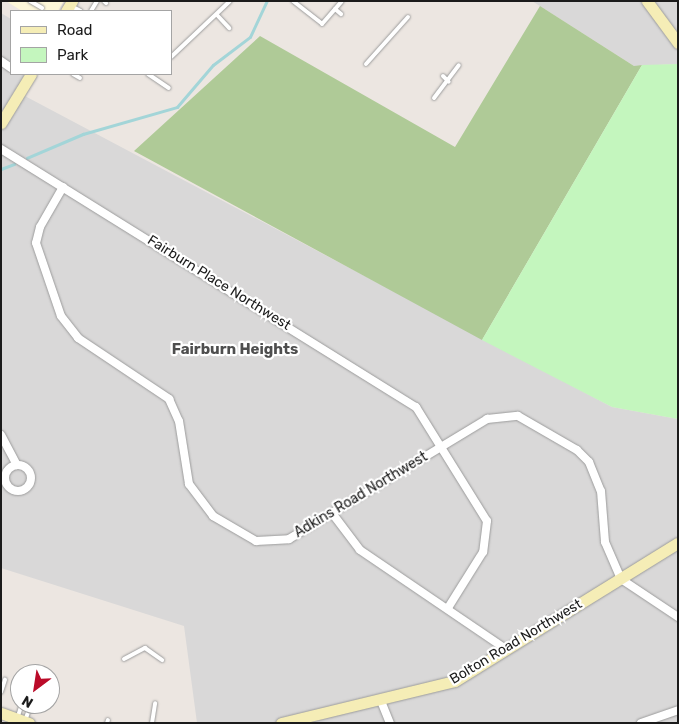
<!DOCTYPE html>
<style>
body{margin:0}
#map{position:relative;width:679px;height:724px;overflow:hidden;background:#ece6e1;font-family:Rubik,sans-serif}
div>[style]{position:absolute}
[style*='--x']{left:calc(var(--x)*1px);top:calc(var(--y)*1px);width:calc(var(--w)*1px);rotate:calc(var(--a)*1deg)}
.residential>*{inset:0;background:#d9d8d8}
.education>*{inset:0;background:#fdf7d9}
.forest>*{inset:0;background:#afca97}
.park>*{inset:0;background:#c4f6be}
.stream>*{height:2.5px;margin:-1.25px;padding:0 1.25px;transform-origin:1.25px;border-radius:1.25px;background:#a3d5d8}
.roads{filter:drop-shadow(0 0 1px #9c9c9c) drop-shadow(0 0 1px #9c9c9c)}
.lane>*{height:4px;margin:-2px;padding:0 2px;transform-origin:2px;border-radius:2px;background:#fff}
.street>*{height:8px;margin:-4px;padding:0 4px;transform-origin:4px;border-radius:4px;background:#fff}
.street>.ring{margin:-4px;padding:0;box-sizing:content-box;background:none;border:8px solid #fff;border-radius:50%}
.secondary>*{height:11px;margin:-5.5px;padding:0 5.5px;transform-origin:5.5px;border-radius:5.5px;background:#f5edb6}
span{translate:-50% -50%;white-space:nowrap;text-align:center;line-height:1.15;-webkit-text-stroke:4.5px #fff;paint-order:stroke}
.street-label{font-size:14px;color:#1b1b1b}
.neighbourhood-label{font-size:15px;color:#4e4e4e;font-weight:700}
.frame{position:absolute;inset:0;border:2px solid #1b1b1b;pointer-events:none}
.legend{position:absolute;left:10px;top:10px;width:162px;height:65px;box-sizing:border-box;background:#fff;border:1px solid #a4a4a4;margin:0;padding:6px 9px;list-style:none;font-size:15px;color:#1b1b1b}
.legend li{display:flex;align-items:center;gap:10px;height:25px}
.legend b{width:25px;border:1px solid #a4a4a4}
.north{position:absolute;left:10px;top:664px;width:50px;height:50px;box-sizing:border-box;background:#fff;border:1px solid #a4a4a4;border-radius:50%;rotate:211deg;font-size:14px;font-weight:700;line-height:20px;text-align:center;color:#1b1b1b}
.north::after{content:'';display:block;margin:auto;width:18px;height:22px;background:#bb0b29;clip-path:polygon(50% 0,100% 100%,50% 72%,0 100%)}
</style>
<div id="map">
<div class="residential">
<i style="clip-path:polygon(532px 1px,678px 1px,678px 64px,634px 66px)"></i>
<i style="clip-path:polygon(1px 13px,11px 19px,11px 74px,32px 74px,23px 95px,612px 407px,678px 419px,678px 723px,197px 723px,184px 626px,1px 568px)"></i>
</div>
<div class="education">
<i style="clip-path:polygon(6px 1px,64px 1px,58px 11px,22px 11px)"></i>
</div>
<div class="forest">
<i style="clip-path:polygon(540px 6px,634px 66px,642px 65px,482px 340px,134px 151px,260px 36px,455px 147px)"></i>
</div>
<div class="park">
<i style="clip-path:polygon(678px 64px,678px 419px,612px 407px,482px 340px,642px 65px)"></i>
</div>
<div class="stream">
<i style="--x:27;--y:158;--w:61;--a:-23.2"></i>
<i style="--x:83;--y:134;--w:98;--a:-16"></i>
<i style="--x:177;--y:107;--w:55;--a:-49.4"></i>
<i style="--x:213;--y:65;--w:46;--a:-37.1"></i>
<i style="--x:250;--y:37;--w:40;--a:-65"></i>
<i style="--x:1;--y:169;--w:14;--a:-21"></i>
</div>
<div class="roads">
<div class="lane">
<i style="--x:30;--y:1;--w:14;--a:30"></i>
<i style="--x:104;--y:1;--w:3;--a:45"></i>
<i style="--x:293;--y:1;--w:37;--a:38"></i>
<i style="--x:322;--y:24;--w:30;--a:-49"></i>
<i style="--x:71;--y:6;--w:11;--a:27"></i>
<i style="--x:335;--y:9;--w:8;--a:40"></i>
<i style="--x:91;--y:11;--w:12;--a:-59"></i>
<i style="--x:217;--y:15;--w:18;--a:47"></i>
<i style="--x:171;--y:57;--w:81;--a:-43.5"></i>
<i style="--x:366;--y:64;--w:63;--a:-48.2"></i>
<i style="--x:73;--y:74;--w:8;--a:30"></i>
<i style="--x:148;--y:74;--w:25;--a:34"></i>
<i style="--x:443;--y:76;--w:8;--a:45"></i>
<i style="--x:434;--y:98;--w:41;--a:-52.9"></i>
<i style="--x:124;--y:659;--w:24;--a:-28"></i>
<i style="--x:145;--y:648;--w:21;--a:35"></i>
<i style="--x:1;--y:692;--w:13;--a:-72"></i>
<i style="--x:18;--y:716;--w:13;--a:-72"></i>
<i style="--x:25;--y:721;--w:18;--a:-71"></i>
<i style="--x:107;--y:723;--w:3;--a:-72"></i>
<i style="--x:152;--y:723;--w:20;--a:-81"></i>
</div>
<div class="street">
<i style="--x:1;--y:61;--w:12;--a:35"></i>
<i style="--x:1;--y:149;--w:489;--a:31.9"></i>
<i style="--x:416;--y:407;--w:134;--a:58.1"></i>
<i style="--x:487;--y:521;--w:31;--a:97"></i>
<i style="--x:483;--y:552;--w:66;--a:122"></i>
<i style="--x:63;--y:187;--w:46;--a:119.9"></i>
<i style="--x:40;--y:227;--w:16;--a:104"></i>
<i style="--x:36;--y:243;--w:77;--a:71.1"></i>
<i style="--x:61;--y:316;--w:28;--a:52"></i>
<i style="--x:78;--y:338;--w:110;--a:33.8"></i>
<i style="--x:169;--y:399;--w:24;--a:66"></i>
<i style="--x:179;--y:421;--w:64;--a:81"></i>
<i style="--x:189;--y:484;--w:40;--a:53"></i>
<i style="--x:213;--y:516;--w:50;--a:30.2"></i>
<i style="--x:256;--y:541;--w:33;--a:-3"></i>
<i style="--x:289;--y:539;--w:232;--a:-31.2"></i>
<i style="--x:487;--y:419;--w:31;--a:-6"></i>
<i style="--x:518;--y:416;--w:68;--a:30"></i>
<i style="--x:577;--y:450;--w:17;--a:45"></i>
<i style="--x:589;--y:462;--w:31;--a:68"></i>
<i style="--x:601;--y:491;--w:51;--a:85.5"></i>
<i style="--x:605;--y:542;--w:40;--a:66.6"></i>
<i style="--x:621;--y:579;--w:69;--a:33.7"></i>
<i style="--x:1;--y:435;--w:34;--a:62"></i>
<i class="ring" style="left:5px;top:465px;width:18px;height:18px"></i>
<i style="--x:332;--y:513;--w:46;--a:52.9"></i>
<i style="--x:360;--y:550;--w:178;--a:34.2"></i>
<i style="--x:381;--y:701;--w:24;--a:68"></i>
<i style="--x:641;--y:723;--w:39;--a:-19"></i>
</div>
<div class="secondary">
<i style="--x:647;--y:1;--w:52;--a:53.6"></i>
<i style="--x:66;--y:11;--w:12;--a:-59"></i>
<i style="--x:1;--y:123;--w:57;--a:-58.5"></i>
<i style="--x:1;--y:713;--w:30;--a:20"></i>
<i style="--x:281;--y:723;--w:179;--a:-13.6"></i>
<i style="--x:455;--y:681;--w:262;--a:-31.8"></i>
</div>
</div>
<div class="street-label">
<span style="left:219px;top:283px;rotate:32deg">Fairburn Place Northwest</span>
<span style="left:361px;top:495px;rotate:-31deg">Adkins Road Northwest</span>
<span style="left:516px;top:642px;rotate:-31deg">Bolton Road Northwest</span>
</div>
<div class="neighbourhood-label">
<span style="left:235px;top:350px">Fairburn Heights</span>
</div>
<div class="frame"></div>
<ul class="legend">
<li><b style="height:6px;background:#f5edb6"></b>Road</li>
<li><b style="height:14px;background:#c4f6be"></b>Park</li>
</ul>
<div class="north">N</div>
</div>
